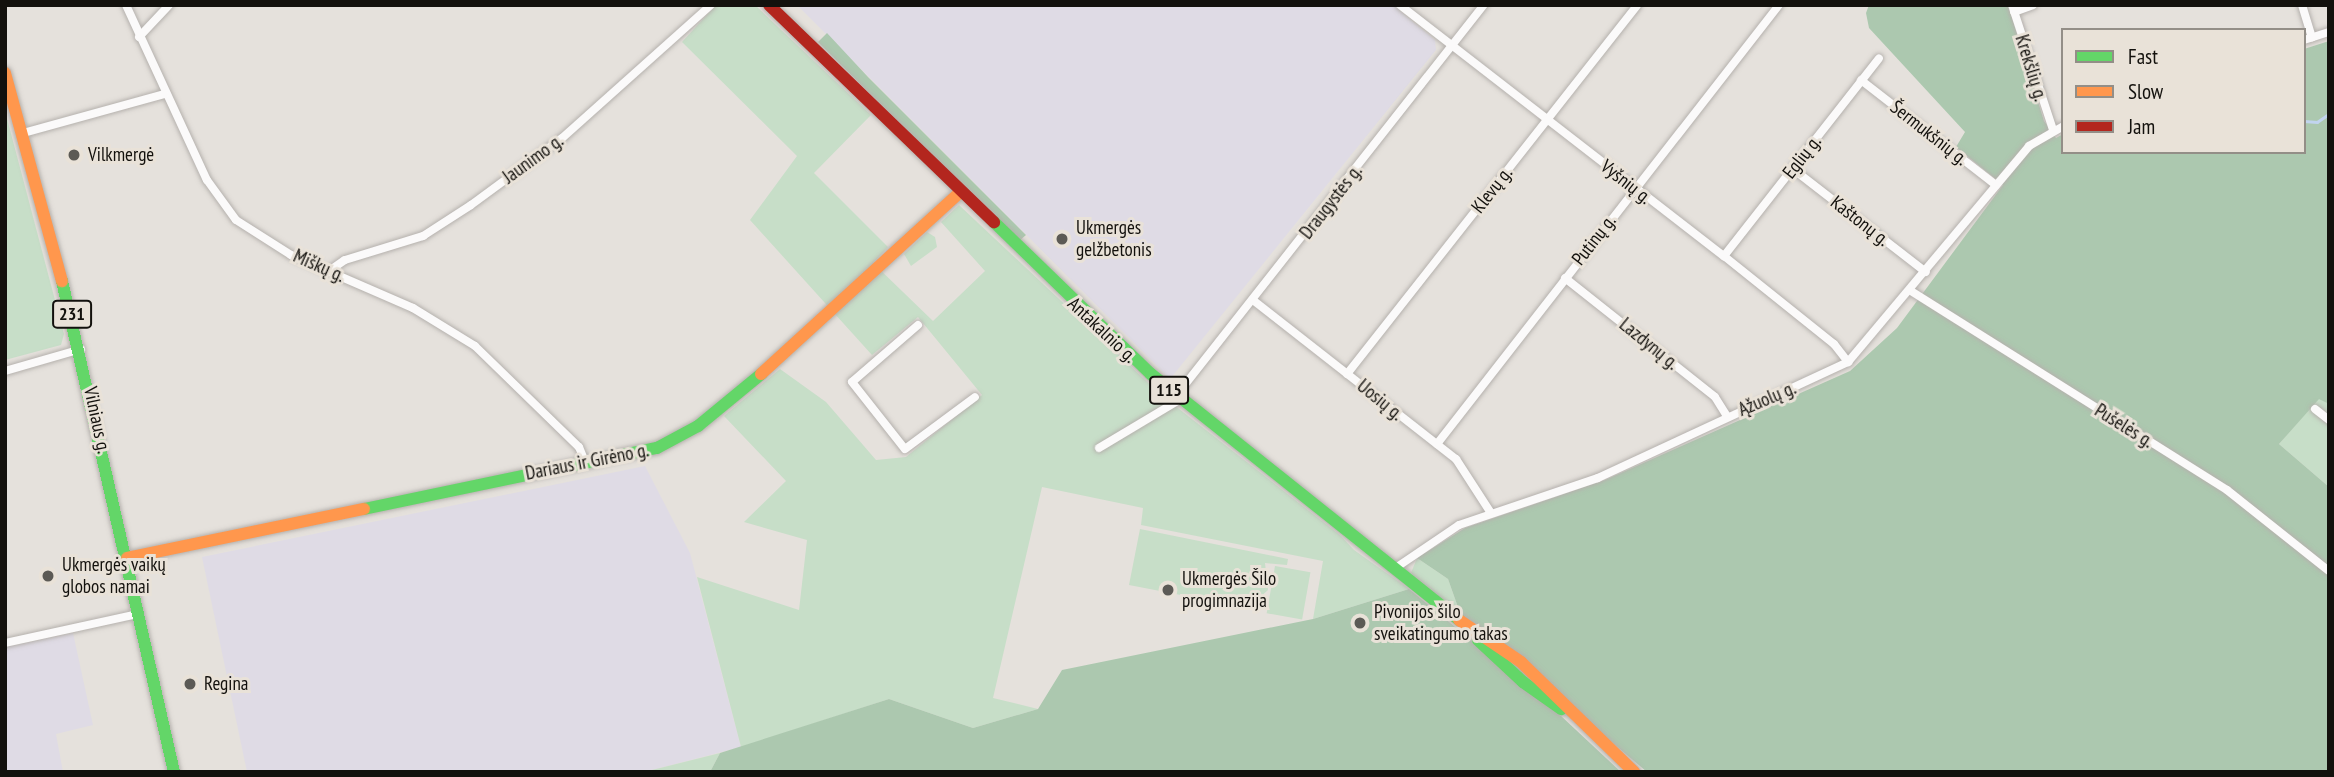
<!DOCTYPE html>
<meta charset="utf-8">
<style>
body{margin:0}
#map{position:relative;width:2334px;height:777px;overflow:hidden;background:#e5e1dc;font-family:"PT Sans Narrow",sans-serif}
div>[style]{position:absolute}
[style*='--x']{left:calc(var(--x)*1px);top:calc(var(--y)*1px);width:calc(var(--w)*1px);rotate:calc(var(--a)*1deg)}
.industrial>*{inset:0;background:#dfdbe5}
.green>*{inset:0;background:#c7dec8;transform-origin:0 0}
.forest>*{inset:0;background:#acc8af}
.stream>*{height:2.5px;margin:-1.25px;padding:0 1.25px;transform-origin:1.25px;border-radius:1.25px;background:#c1d4ee}
.roads{filter:drop-shadow(0 0 2px #b5b1ad) drop-shadow(0 0 2px #b5b1ad)}
.street>*{height:8px;margin:-4px;padding:0 4px;transform-origin:4px;border-radius:4px;background:#fbfafa}
.fast>*{height:12px;margin:-6px;padding:0 6px;transform-origin:6px;border-radius:6px;background:#63d668}
.slow>*{height:12px;margin:-6px;padding:0 6px;transform-origin:6px;border-radius:6px;background:#ff974d}
.jam>*{height:12px;margin:-6px;padding:0 6px;transform-origin:6px;border-radius:6px;background:#b3261e}
.dots>*{width:19px;height:19px;translate:-50% -50%;box-sizing:border-box;border:4px solid #e9e2d8;border-radius:50%}
span{translate:-50% -50%;white-space:nowrap;text-align:center;line-height:1.15;-webkit-text-stroke:6px #e9e2d8;paint-order:stroke}
.shield-label span{padding:2px 5px;background:#e9e2d8;border:2px solid;border-radius:5px;-webkit-text-stroke-width:0}
.shield-label{font-size:18px;color:#13110d;font-weight:700}
.street-label{font-size:19px;color:#13110d}
.poi-label{font-size:19px;color:#13110d}
.left{translate:0 -50%;text-align:left}
.frame{position:absolute;inset:0;border:7px solid #13110d;pointer-events:none}
.legend{position:absolute;left:2061px;top:28px;width:245px;height:126px;box-sizing:border-box;background:#e9e2d8;border:2px solid #938e87;margin:0;padding:9px 12px;list-style:none;font-size:21px;color:#13110d}
.legend li{display:flex;align-items:center;gap:14px;height:35px}
.legend b{width:35px;border:2px solid #938e87}
</style>
<div id="map">
<div class="industrial">
<i style="clip-path:polygon(797px 5px,1393px 5px,1435px 40px,1436px 50px,1170px 379px)"></i>
<i style="clip-path:polygon(645px 466px,690px 553px,741px 747px,644px 772px,247px 772px,202px 557px)"></i>
<i style="clip-path:polygon(73px 633px,93px 725px,56px 734px,63px 772px,5px 772px,5px 647px)"></i>
</div>
<div class="green">
<i style="clip-path:polygon(716px 5px,755px 5px,871px 115px,814px 173px,888px 247px,873px 263px,933px 321px,985px 271px,941px 222px,959px 205px,1160px 394px,1341px 536px,1354px 550px,1409px 589px,1313px 619px,1323px 561px,1141px 525px,1143px 508px,1042px 487px,993px 698px,1038px 709px,973px 728px,889px 699px,741px 747px,697px 577px,799px 610px,807px 540px,744px 522px,786px 481px,724px 416px,780px 369px,826px 402px,876px 460px,906px 457px,982px 395px,918px 317px,872px 355px,750px 220px,797px 156px,682px 42px)"></i>
<i style="clip-path:polygon(5px 111px,64px 334px,61px 345px,5px 360px)"></i>
<i style="clip-path:polygon(927px 232px,935px 237px,937px 247px,911px 266px,904px 254px)"></i>
<i style="clip-path:polygon(2319px 398px,2329px 404px,2329px 487px,2279px 444px)"></i>
<i style="clip-path:polygon(1140px 529px,1288px 559px,1287px 565px,1265px 563px,1268px 590px,1248px 608px,1129px 585px)"></i>
<i style="clip-path:polygon(1417px 558px,1448px 579px,1460px 613px,1411px 573px)"></i>
<i style="left:1275px;top:566px;width:36px;height:48px;rotate:10deg"></i>
<i style="clip-path:polygon(720px 753px,710px 772px,644px 772px)"></i>
</div>
<div class="forest">
<i style="clip-path:polygon(1869px 5px,2008px 5px,2044px 121px,2056px 138px,2063px 134px,2063px 152px,2304px 152px,2304px 49px,2329px 41px,2329px 404px,2319px 399px,2279px 444px,2329px 487px,2329px 772px,1647px 772px,1460px 613px,1448px 579px,1417px 558px,1465px 528px,1605px 480px,1850px 371px,1897px 328px,2003px 185px,1956px 147px,1965px 132px,1869px 28px,1866px 13px)"></i>
<i style="clip-path:polygon(827px 33px,868px 77px,1026px 235px,1019px 241px,818px 42px)"></i>
<i style="clip-path:polygon(1409px 589px,1545px 701px,1621px 772px,710px 772px,720px 753px,889px 699px,973px 728px,1038px 709px,1062px 670px,1313px 619px)"></i>
</div>
<div class="stream">
<i style="--x:2304;--y:121;--w:13;--a:4"></i>
<i style="--x:2317;--y:122;--w:14;--a:-34"></i>
</div>
<div class="roads">
<div class="street">
<i style="--x:126;--y:5;--w:193;--a:65.2"></i>
<i style="--x:207;--y:180;--w:49;--a:54.1"></i>
<i style="--x:236;--y:220;--w:65;--a:32.5"></i>
<i style="--x:291;--y:255;--w:133;--a:23.5"></i>
<i style="--x:413;--y:308;--w:73;--a:31.5"></i>
<i style="--x:475;--y:346;--w:145;--a:44.2"></i>
<i style="--x:579;--y:447;--w:16;--a:68"></i>
<i style="--x:1400;--y:5;--w:410;--a:37.8"></i>
<i style="--x:1724;--y:256;--w:141;--a:38.7"></i>
<i style="--x:1834;--y:344;--w:23;--a:52"></i>
<i style="--x:2012;--y:5;--w:132;--a:71.8"></i>
<i style="--x:2302;--y:5;--w:34;--a:73"></i>
<i style="--x:2014;--y:12;--w:20;--a:-20"></i>
<i style="--x:139;--y:37;--w:44;--a:-46.8"></i>
<i style="--x:2304;--y:40;--w:26;--a:-18"></i>
<i style="--x:1861;--y:80;--w:171;--a:37.9"></i>
<i style="--x:23;--y:133;--w:147;--a:-15.4"></i>
<i style="--x:1793;--y:169;--w:168;--a:37.8"></i>
<i style="--x:1724;--y:256;--w:251;--a:-51.9"></i>
<i style="--x:329;--y:271;--w:19;--a:-35"></i>
<i style="--x:345;--y:260;--w:82;--a:-17.1"></i>
<i style="--x:423;--y:236;--w:57;--a:-32.9"></i>
<i style="--x:471;--y:205;--w:112;--a:-36.3"></i>
<i style="--x:561;--y:139;--w:201;--a:-41.8"></i>
<i style="--x:1565;--y:278;--w:191;--a:38.4"></i>
<i style="--x:1715;--y:397;--w:22;--a:58"></i>
<i style="--x:1911;--y:291;--w:373;--a:32.2"></i>
<i style="--x:2227;--y:490;--w:130;--a:38.5"></i>
<i style="--x:1253;--y:300;--w:258;--a:38.1"></i>
<i style="--x:1456;--y:459;--w:64;--a:57.1"></i>
<i style="--x:918;--y:325;--w:87;--a:139.2"></i>
<i style="--x:852;--y:382;--w:85;--a:51.7"></i>
<i style="--x:905;--y:449;--w:87;--a:-36.6"></i>
<i style="--x:5;--y:371;--w:79;--a:-16.1"></i>
<i style="--x:1347;--y:374;--w:469;--a:-51.8"></i>
<i style="--x:1176;--y:396;--w:498;--a:-51.8"></i>
<i style="--x:2315;--y:409;--w:18;--a:38"></i>
<i style="--x:1437;--y:444;--w:556;--a:-52.08"></i>
<i style="--x:1099;--y:448;--w:96;--a:-30.9"></i>
<i style="--x:1394;--y:569;--w:78;--a:-34.1"></i>
<i style="--x:1459;--y:525;--w:147;--a:-18.7"></i>
<i style="--x:1598;--y:478;--w:276;--a:-24.9"></i>
<i style="--x:1848;--y:362;--w:282;--a:-50"></i>
<i style="--x:2029;--y:146;--w:39;--a:-30"></i>
<i style="--x:5;--y:643;--w:136;--a:-12.3"></i>
</div>
<div class="fast">
<i style="--x:994;--y:222;--w:219;--a:44.1"></i>
<i style="--x:1151;--y:374;--w:394;--a:38.6"></i>
<i style="--x:62;--y:281;--w:504;--a:77.15"></i>
<i style="--x:364;--y:509;--w:299;--a:-11.8"></i>
<i style="--x:657;--y:448;--w:47;--a:-28.2"></i>
<i style="--x:698;--y:426;--w:82;--a:-39.5"></i>
<i style="--x:1478;--y:640;--w:62;--a:43"></i>
<i style="--x:1523;--y:682;--w:47;--a:35.4"></i>
</div>
<div class="slow">
<i style="--x:5;--y:73;--w:216;--a:74.7"></i>
<i style="--x:761;--y:374;--w:270;--a:-42.4"></i>
<i style="--x:127;--y:558;--w:242;--a:-11.7"></i>
<i style="--x:1459;--y:620;--w:75;--a:34.1"></i>
<i style="--x:1521;--y:662;--w:158;--a:44.2"></i>
</div>
<div class="jam">
<i style="--x:769;--y:5;--w:313;--a:44"></i>
</div>
</div>
<div class="dots">
<i style="left:74px;top:155px;background:#5c5a55"></i>
<i style="left:1062px;top:239px;background:#5c5a55"></i>
<i style="left:48px;top:576px;background:#5c5a55"></i>
<i style="left:1168px;top:590px;background:#5c5a55"></i>
<i style="left:1360px;top:623px;background:#5c5a55"></i>
<i style="left:190px;top:684px;background:#5c5a55"></i>
</div>
<div class="shield-label">
<span style="left:72px;top:314px">231</span>
<span style="left:1169px;top:390px">115</span>
</div>
<div class="street-label">
<span style="left:2031px;top:68px;rotate:73deg">Krekšlių g.</span>
<span style="left:1929px;top:133px;rotate:38deg">Šermukšnių g.</span>
<span style="left:1802px;top:157px;rotate:-52deg">Eglių g.</span>
<span style="left:533px;top:159px;rotate:-36deg">Jaunimo g.</span>
<span style="left:1626px;top:182px;rotate:38deg">Vyšnių g.</span>
<span style="left:1492px;top:190px;rotate:-52deg">Klevų g.</span>
<span style="left:1331px;top:202px;rotate:-52deg">Draugystės g.</span>
<span style="left:1860px;top:221px;rotate:38deg">Kaštonų g.</span>
<span style="left:1594px;top:240px;rotate:-52deg">Putinų g.</span>
<span style="left:319px;top:266px;rotate:24deg">Miškų g.</span>
<span style="left:1102px;top:330px;rotate:43deg">Antakalnio g.</span>
<span style="left:1649px;top:344px;rotate:39deg">Lazdynų g.</span>
<span style="left:1767px;top:399px;rotate:-23deg">Ąžuolų g.</span>
<span style="left:1380px;top:400px;rotate:39deg">Uosių g.</span>
<span style="left:97px;top:420px;rotate:78deg">Vilniaus g.</span>
<span style="left:2124px;top:426px;rotate:32deg">Pušelės g.</span>
<span style="left:587px;top:462px;rotate:-11deg">Dariaus ir Girėno g.</span>
</div>
<div class="poi-label">
<span class="left" style="left:88px;top:155px">Vilkmergė</span>
<span class="left" style="left:1076px;top:239px">Ukmergės<br>gelžbetonis</span>
<span class="left" style="left:62px;top:576px">Ukmergės vaikų<br>globos namai</span>
<span class="left" style="left:1182px;top:590px">Ukmergės Šilo<br>progimnazija</span>
<span class="left" style="left:1374px;top:623px">Pivonijos šilo<br>sveikatingumo takas</span>
<span class="left" style="left:204px;top:684px">Regina</span>
</div>
<div class="frame"></div>
<ul class="legend">
<li><b style="height:9px;background:#63d668"></b>Fast</li>
<li><b style="height:9px;background:#ff974d"></b>Slow</li>
<li><b style="height:9px;background:#b3261e"></b>Jam</li>
</ul>
</div>
